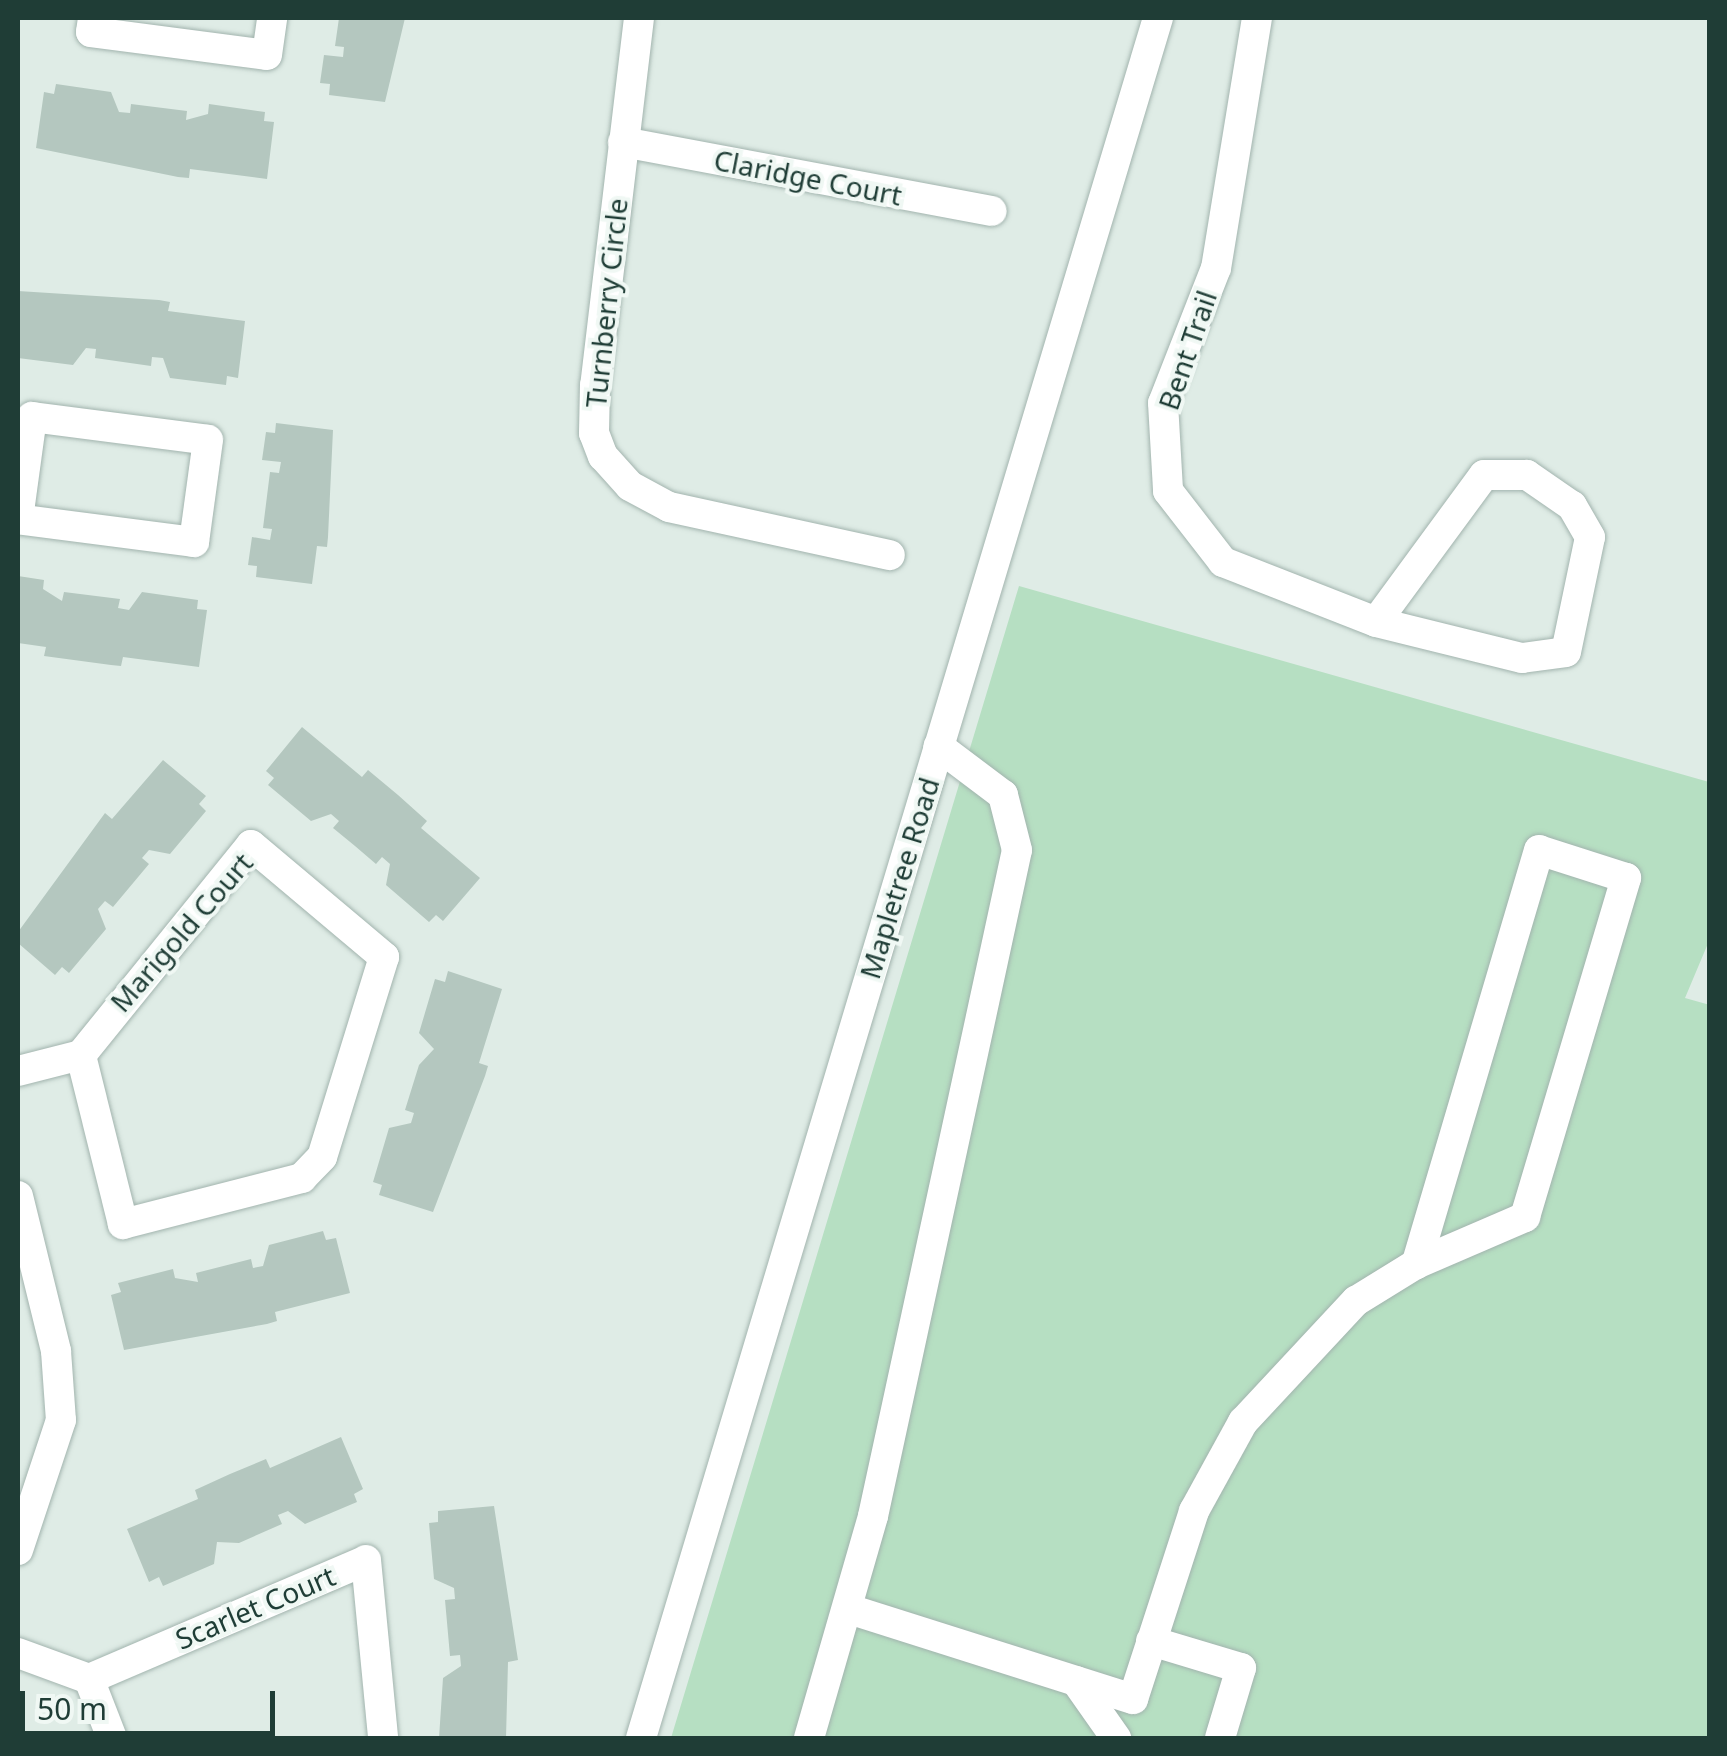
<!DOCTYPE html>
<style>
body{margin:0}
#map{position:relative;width:1727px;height:1756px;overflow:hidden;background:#dfece6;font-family:"Noto Sans",sans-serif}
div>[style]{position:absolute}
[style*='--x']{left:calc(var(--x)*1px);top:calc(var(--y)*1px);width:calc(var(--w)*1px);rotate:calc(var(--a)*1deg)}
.green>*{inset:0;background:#b6dfc2}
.building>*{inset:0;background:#b4c7bf}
.roads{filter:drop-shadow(0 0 2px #a2b4ae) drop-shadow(0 0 2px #a2b4ae)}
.minor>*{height:30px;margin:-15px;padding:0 15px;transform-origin:15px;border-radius:15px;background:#fff}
span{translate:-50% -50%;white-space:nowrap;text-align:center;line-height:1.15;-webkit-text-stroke:8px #f0f8f4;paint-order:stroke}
.street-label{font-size:28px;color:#1f3d36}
.frame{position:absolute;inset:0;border:20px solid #1f3d36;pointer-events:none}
.scale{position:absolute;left:20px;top:1691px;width:255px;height:45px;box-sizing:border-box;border:5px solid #1f3d36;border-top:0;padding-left:12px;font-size:30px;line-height:35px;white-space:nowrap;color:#1f3d36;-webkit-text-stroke:8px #f0f8f4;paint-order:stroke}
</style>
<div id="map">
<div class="green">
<i style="clip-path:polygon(1019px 586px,1709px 782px,1709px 941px,1685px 998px,1710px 1005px,1709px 1738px,671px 1738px)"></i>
</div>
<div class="building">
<i style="clip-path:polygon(339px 18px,405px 18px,385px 102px,329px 95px,330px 84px,320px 83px,324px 55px,343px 57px,344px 47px,335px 46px)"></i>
<i style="clip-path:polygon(56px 84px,111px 92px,119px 112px,130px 113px,131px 104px,187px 111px,186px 120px,208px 114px,209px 104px,265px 112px,264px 121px,274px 122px,267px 179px,190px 169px,189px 178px,178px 177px,36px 148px,44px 92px,54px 94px)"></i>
<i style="clip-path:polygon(18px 291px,159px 300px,170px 302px,168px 311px,245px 321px,238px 378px,227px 376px,226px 385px,170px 378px,163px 358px,152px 357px,151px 366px,95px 358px,96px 349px,86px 348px,73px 365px,18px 358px)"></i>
<i style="clip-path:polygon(276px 423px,333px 430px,328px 537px,327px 547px,317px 546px,312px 584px,256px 577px,257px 566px,248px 565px,252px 537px,270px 540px,272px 529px,263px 528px,270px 472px,279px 473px,281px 462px,262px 460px,266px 432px,275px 433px)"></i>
<i style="clip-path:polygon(18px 576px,44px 580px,43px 589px,62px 601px,64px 592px,120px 599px,118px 608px,129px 610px,142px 592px,198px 600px,197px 609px,207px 610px,199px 667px,123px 657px,121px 666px,111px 665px,44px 656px,46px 647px,18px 643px)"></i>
<i style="clip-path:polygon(302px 727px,362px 777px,368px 770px,398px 795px,427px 821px,421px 828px,480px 878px,443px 921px,436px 915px,429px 922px,386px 885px,390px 864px,382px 857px,376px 864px,355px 846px,333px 828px,339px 821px,331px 814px,311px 821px,268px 785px,274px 778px,266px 771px)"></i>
<i style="clip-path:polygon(163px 760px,206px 796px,199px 804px,206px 811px,170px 854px,149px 850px,142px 858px,149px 864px,113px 907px,105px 901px,98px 909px,106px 929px,69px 973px,62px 967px,55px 975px,18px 943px,18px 932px,105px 813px,112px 819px)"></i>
<i style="clip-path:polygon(448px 971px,502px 989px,479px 1063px,488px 1066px,485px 1076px,433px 1212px,379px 1195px,382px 1185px,373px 1182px,389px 1128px,411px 1123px,414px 1113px,405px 1110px,419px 1065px,434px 1049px,419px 1033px,435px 979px,445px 982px)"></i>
<i style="clip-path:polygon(323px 1231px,326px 1240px,336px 1238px,350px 1293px,275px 1312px,277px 1321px,267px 1324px,124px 1350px,111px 1295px,121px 1292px,118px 1283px,173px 1269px,175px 1278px,198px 1282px,196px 1273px,251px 1259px,253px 1268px,263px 1266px,269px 1245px)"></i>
<i style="clip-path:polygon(341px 1437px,363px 1489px,354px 1494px,357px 1502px,305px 1524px,288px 1511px,278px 1515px,282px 1524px,239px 1543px,217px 1542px,214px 1564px,163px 1586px,159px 1577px,149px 1582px,127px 1529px,198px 1499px,195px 1490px,230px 1474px,266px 1459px,270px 1468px)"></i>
<i style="clip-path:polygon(494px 1506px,518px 1660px,508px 1662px,506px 1738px,439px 1738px,443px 1678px,461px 1666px,460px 1655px,450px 1656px,445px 1600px,455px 1599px,454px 1588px,434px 1579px,429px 1523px,438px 1522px,438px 1511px)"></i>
</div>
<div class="roads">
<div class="minor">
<i style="--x:93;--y:18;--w:14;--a:98"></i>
<i style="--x:91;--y:32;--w:177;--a:7.4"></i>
<i style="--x:267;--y:55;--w:37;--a:-82"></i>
<i style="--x:639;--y:18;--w:370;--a:96.8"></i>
<i style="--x:595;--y:385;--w:48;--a:91.2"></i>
<i style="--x:594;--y:433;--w:25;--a:69"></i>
<i style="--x:603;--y:456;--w:40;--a:48"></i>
<i style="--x:630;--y:486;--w:44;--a:28.3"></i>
<i style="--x:669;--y:507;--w:226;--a:12.3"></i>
<i style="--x:1257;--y:18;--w:253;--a:99.3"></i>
<i style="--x:1216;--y:268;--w:145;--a:111.4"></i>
<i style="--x:1163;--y:403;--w:88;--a:86.7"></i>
<i style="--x:1168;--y:491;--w:90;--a:52.2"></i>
<i style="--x:1223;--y:562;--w:164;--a:21.4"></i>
<i style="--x:1376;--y:622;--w:150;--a:13.9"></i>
<i style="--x:1522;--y:658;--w:44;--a:-7.8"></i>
<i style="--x:1566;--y:652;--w:117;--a:-78.2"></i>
<i style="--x:1590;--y:537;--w:36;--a:-120"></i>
<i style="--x:1572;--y:506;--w:55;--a:-145.4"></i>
<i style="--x:1527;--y:475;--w:43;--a:180"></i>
<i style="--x:1484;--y:475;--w:182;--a:126.3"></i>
<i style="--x:623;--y:142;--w:375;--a:10.6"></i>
<i style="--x:32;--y:417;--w:177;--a:7.4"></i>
<i style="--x:208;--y:440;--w:103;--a:97.8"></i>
<i style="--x:194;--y:542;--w:177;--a:-172.6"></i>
<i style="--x:18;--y:519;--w:103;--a:-82.2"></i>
<i style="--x:18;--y:1071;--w:65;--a:-14.3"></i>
<i style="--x:81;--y:1055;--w:270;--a:-51"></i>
<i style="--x:251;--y:845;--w:174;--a:40.1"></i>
<i style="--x:384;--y:957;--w:209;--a:107.2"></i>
<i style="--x:322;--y:1157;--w:29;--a:134"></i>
<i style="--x:302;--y:1178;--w:185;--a:165.6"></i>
<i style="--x:123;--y:1224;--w:174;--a:-104"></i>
<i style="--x:18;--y:1196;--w:160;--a:76.2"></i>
<i style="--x:56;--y:1351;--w:69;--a:85.9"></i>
<i style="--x:61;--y:1420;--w:137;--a:108.3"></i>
<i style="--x:849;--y:1609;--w:298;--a:17.6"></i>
<i style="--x:1133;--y:1699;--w:198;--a:-72"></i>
<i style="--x:1194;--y:1511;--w:102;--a:-61.2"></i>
<i style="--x:1243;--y:1422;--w:166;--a:-47"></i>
<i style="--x:1356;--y:1301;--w:70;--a:-31.7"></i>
<i style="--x:1416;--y:1264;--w:119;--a:-23.3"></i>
<i style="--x:1525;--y:1217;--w:354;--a:-73.4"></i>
<i style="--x:1626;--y:878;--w:91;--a:-162.2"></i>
<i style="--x:1539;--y:850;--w:432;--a:106.5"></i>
<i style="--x:1151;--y:1641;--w:94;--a:16.7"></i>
<i style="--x:1241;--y:1668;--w:73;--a:106.7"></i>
<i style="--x:18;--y:1653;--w:76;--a:20.1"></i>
<i style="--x:89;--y:1679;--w:301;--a:-23.2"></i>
<i style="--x:366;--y:1560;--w:179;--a:84.5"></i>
<i style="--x:89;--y:1679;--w:63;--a:68.7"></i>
<i style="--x:1076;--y:1681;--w:70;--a:54.9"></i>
<i style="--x:641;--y:1738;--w:1796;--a:-73.27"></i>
<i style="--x:809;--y:1738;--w:231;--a:-73.9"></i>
<i style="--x:873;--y:1516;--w:681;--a:-77.8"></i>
<i style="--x:1017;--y:850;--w:57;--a:-104.3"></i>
<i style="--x:1003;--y:795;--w:81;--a:-143"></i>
</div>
</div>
<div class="street-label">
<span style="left:808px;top:177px;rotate:11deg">Claridge Court</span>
<span style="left:606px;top:303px;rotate:-84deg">Turnberry Circle</span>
<span style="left:1187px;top:350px;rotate:-71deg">Bent Trail</span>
<span style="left:899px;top:878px;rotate:-73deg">Mapletree Road</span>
<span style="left:181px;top:932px;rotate:-49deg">Marigold Court</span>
<span style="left:255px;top:1607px;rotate:-23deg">Scarlet Court</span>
</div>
<div class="frame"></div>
<div class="scale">50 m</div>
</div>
